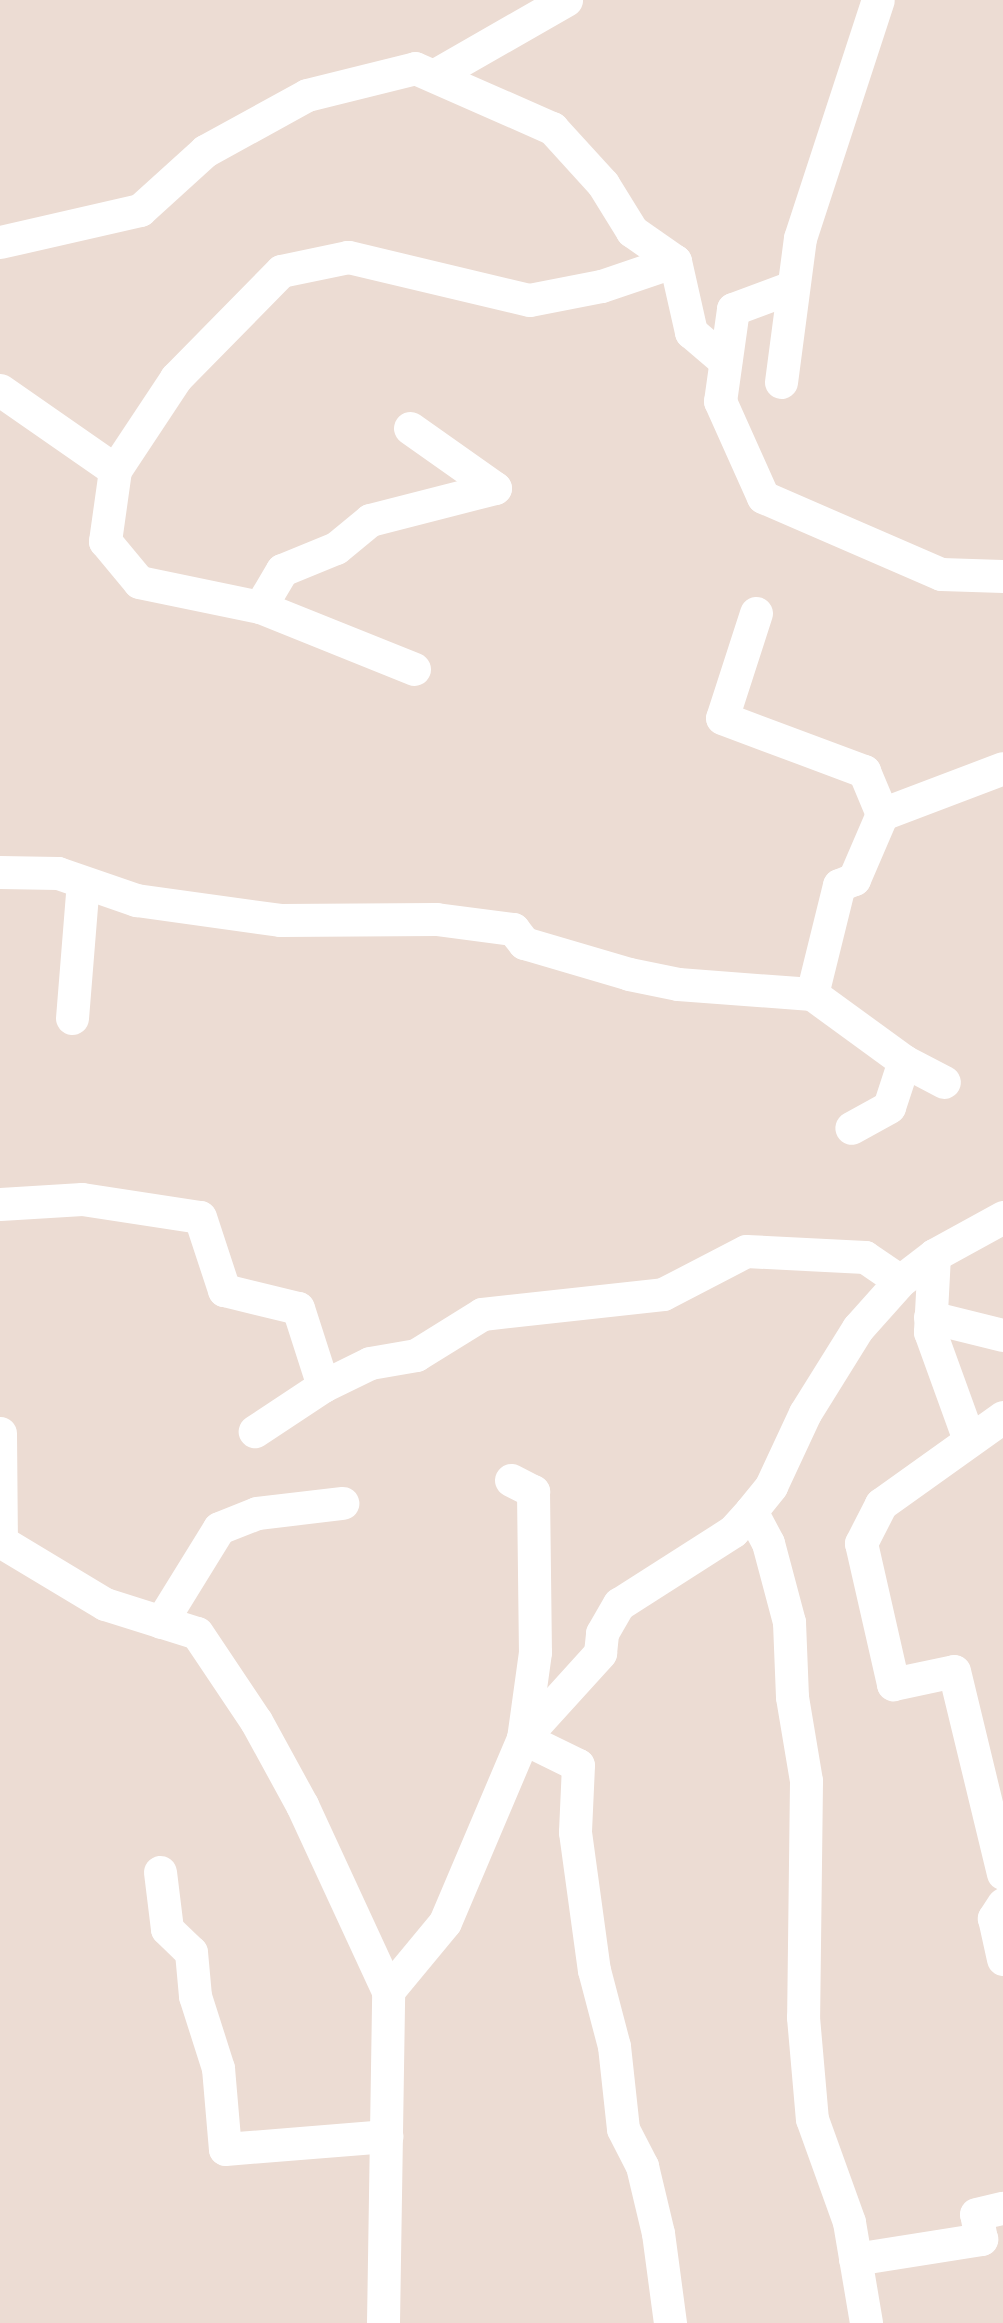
<!DOCTYPE html>
<style>
body{margin:0}
#map{position:relative;width:1003px;height:2323px;overflow:hidden;background:#ecdcd3;font-family:"Work Sans",sans-serif}
div>[style]{position:absolute}
[style*='--x']{left:calc(var(--x)*1px);top:calc(var(--y)*1px);width:calc(var(--w)*1px);rotate:calc(var(--a)*1deg)}
.minor>*{height:33px;margin:-16.5px;padding:0 16.5px;transform-origin:16.5px;border-radius:16.5px;background:#fff}
span{translate:-50% -50%;white-space:nowrap;text-align:center;line-height:1.15;-webkit-text-stroke:5px #fae9e0;paint-order:stroke}
</style>
<div id="map">
<div class="minor">
<i style="--x:435;--y:75;--w:151;--a:-29.8"></i>
<i style="--x:0;--y:242;--w:144;--a:-12.9"></i>
<i style="--x:140;--y:210;--w:88;--a:-42.2"></i>
<i style="--x:205;--y:151;--w:116;--a:-28.8"></i>
<i style="--x:307;--y:95;--w:111;--a:-14"></i>
<i style="--x:415;--y:68;--w:150;--a:23.7"></i>
<i style="--x:552;--y:128;--w:76;--a:47.7"></i>
<i style="--x:603;--y:184;--w:55;--a:58.3"></i>
<i style="--x:632;--y:231;--w:52;--a:34.9"></i>
<i style="--x:675;--y:261;--w:78;--a:161.3"></i>
<i style="--x:601;--y:286;--w:73;--a:169"></i>
<i style="--x:529;--y:300;--w:186;--a:-166.6"></i>
<i style="--x:348;--y:257;--w:68;--a:168.2"></i>
<i style="--x:281;--y:271;--w:150;--a:134.5"></i>
<i style="--x:176;--y:378;--w:110;--a:123.5"></i>
<i style="--x:115;--y:470;--w:140;--a:-145.2"></i>
<i style="--x:675;--y:261;--w:73;--a:77.3"></i>
<i style="--x:691;--y:332;--w:45;--a:40.5"></i>
<i style="--x:792;--y:287;--w:63;--a:159.6"></i>
<i style="--x:733;--y:309;--w:93;--a:98"></i>
<i style="--x:720;--y:401;--w:105;--a:65.9"></i>
<i style="--x:763;--y:497;--w:194;--a:23.4"></i>
<i style="--x:941;--y:574;--w:62;--a:1.8"></i>
<i style="--x:781;--y:382;--w:145;--a:-82.5"></i>
<i style="--x:800;--y:238;--w:250;--a:-71.9"></i>
<i style="--x:115;--y:470;--w:72;--a:98"></i>
<i style="--x:105;--y:541;--w:53;--a:50.3"></i>
<i style="--x:139;--y:582;--w:124;--a:11.7"></i>
<i style="--x:260;--y:607;--w:166;--a:21.9"></i>
<i style="--x:260;--y:607;--w:43;--a:-59.3"></i>
<i style="--x:282;--y:570;--w:58;--a:-22.2"></i>
<i style="--x:336;--y:548;--w:44;--a:-39.5"></i>
<i style="--x:370;--y:520;--w:129;--a:-14.4"></i>
<i style="--x:495;--y:488;--w:104;--a:-144.8"></i>
<i style="--x:756;--y:613;--w:110;--a:107.9"></i>
<i style="--x:722;--y:718;--w:152;--a:20.5"></i>
<i style="--x:864;--y:771;--w:47;--a:67.3"></i>
<i style="--x:882;--y:814;--w:71;--a:113.3"></i>
<i style="--x:854;--y:879;--w:16;--a:158"></i>
<i style="--x:839;--y:885;--w:112;--a:103.9"></i>
<i style="--x:882;--y:814;--w:129;--a:-20.8"></i>
<i style="--x:0;--y:872;--w:58;--a:1"></i>
<i style="--x:58;--y:873;--w:83;--a:19.1"></i>
<i style="--x:136;--y:900;--w:145;--a:7.9"></i>
<i style="--x:280;--y:920;--w:156;--a:-0.4"></i>
<i style="--x:436;--y:919;--w:78;--a:7.4"></i>
<i style="--x:513;--y:929;--w:18;--a:52"></i>
<i style="--x:524;--y:943;--w:109;--a:16.4"></i>
<i style="--x:629;--y:974;--w:50;--a:11.5"></i>
<i style="--x:678;--y:984;--w:134;--a:4.3"></i>
<i style="--x:812;--y:994;--w:114;--a:36.1"></i>
<i style="--x:904;--y:1061;--w:48;--a:108.1"></i>
<i style="--x:889;--y:1107;--w:43;--a:151.1"></i>
<i style="--x:72;--y:1018;--w:136;--a:-85.4"></i>
<i style="--x:904;--y:1061;--w:45;--a:27.7"></i>
<i style="--x:0;--y:1204;--w:82;--a:-3.5"></i>
<i style="--x:82;--y:1199;--w:119;--a:8.7"></i>
<i style="--x:200;--y:1217;--w:77;--a:71.8"></i>
<i style="--x:224;--y:1290;--w:76;--a:13.7"></i>
<i style="--x:298;--y:1308;--w:82;--a:72.2"></i>
<i style="--x:323;--y:1386;--w:82;--a:146.5"></i>
<i style="--x:934;--y:1255;--w:77;--a:93"></i>
<i style="--x:930;--y:1332;--w:115;--a:70.1"></i>
<i style="--x:930;--y:1317;--w:75;--a:13.9"></i>
<i style="--x:323;--y:1386;--w:52;--a:-26.1"></i>
<i style="--x:370;--y:1363;--w:47;--a:-9.9"></i>
<i style="--x:416;--y:1355;--w:78;--a:-31.8"></i>
<i style="--x:482;--y:1314;--w:182;--a:-6.3"></i>
<i style="--x:663;--y:1294;--w:93;--a:-27.4"></i>
<i style="--x:746;--y:1251;--w:119;--a:2.9"></i>
<i style="--x:865;--y:1257;--w:42;--a:34.4"></i>
<i style="--x:1003;--y:1417;--w:150;--a:144.5"></i>
<i style="--x:881;--y:1504;--w:44;--a:117.1"></i>
<i style="--x:861;--y:1543;--w:145;--a:77.2"></i>
<i style="--x:893;--y:1684;--w:62;--a:-12"></i>
<i style="--x:954;--y:1671;--w:208;--a:76.4"></i>
<i style="--x:0;--y:1433;--w:109;--a:89.5"></i>
<i style="--x:511;--y:1480;--w:25;--a:27"></i>
<i style="--x:533;--y:1491;--w:161;--a:89.3"></i>
<i style="--x:535;--y:1652;--w:87;--a:97.9"></i>
<i style="--x:523;--y:1738;--w:61;--a:26.1"></i>
<i style="--x:578;--y:1765;--w:67;--a:92.6"></i>
<i style="--x:575;--y:1832;--w:139;--a:82.2"></i>
<i style="--x:594;--y:1970;--w:79;--a:75.3"></i>
<i style="--x:614;--y:2046;--w:83;--a:83.8"></i>
<i style="--x:623;--y:2129;--w:42;--a:62.8"></i>
<i style="--x:642;--y:2166;--w:69;--a:76.6"></i>
<i style="--x:658;--y:2233;--w:91;--a:82.4"></i>
<i style="--x:751;--y:1511;--w:36;--a:62"></i>
<i style="--x:768;--y:1543;--w:82;--a:75.1"></i>
<i style="--x:789;--y:1622;--w:75;--a:87.7"></i>
<i style="--x:792;--y:1697;--w:85;--a:80.5"></i>
<i style="--x:806;--y:1781;--w:236;--a:90.7"></i>
<i style="--x:803;--y:2017;--w:102;--a:85"></i>
<i style="--x:812;--y:2119;--w:109;--a:70.2"></i>
<i style="--x:849;--y:2222;--w:102;--a:80.4"></i>
<i style="--x:0;--y:1541;--w:122;--a:31"></i>
<i style="--x:105;--y:1604;--w:96;--a:17.5"></i>
<i style="--x:197;--y:1633;--w:106;--a:56.2"></i>
<i style="--x:256;--y:1721;--w:96;--a:61.3"></i>
<i style="--x:302;--y:1805;--w:205;--a:65.2"></i>
<i style="--x:161;--y:1622;--w:110;--a:-58.3"></i>
<i style="--x:219;--y:1528;--w:41;--a:-21.5"></i>
<i style="--x:257;--y:1513;--w:86;--a:-6.7"></i>
<i style="--x:160;--y:1872;--w:57;--a:83"></i>
<i style="--x:167;--y:1929;--w:33;--a:44"></i>
<i style="--x:191;--y:1952;--w:44;--a:84.8"></i>
<i style="--x:195;--y:1996;--w:76;--a:72.3"></i>
<i style="--x:218;--y:2068;--w:81;--a:85.1"></i>
<i style="--x:225;--y:2149;--w:162;--a:-4.6"></i>
<i style="--x:1003;--y:1904;--w:17;--a:123"></i>
<i style="--x:994;--y:1918;--w:42;--a:77.6"></i>
<i style="--x:855;--y:2259;--w:128;--a:-9"></i>
<i style="--x:981;--y:2239;--w:25;--a:-101"></i>
<i style="--x:976;--y:2214;--w:28;--a:-13"></i>
<i style="--x:383;--y:2323;--w:332;--a:-89.1"></i>
<i style="--x:388;--y:1991;--w:89;--a:-50.4"></i>
<i style="--x:445;--y:1922;--w:200;--a:-67"></i>
<i style="--x:523;--y:1738;--w:115;--a:-47.8"></i>
<i style="--x:600;--y:1653;--w:20;--a:-84"></i>
<i style="--x:602;--y:1633;--w:34;--a:-60"></i>
<i style="--x:619;--y:1604;--w:135;--a:-32.6"></i>
<i style="--x:733;--y:1531;--w:27;--a:-48"></i>
<i style="--x:751;--y:1511;--w:32;--a:-51"></i>
<i style="--x:771;--y:1486;--w:81;--a:-65"></i>
<i style="--x:805;--y:1413;--w:100;--a:-58.1"></i>
<i style="--x:858;--y:1328;--w:63;--a:-48.2"></i>
<i style="--x:900;--y:1281;--w:43;--a:-37.4"></i>
<i style="--x:934;--y:1255;--w:79;--a:-28.8"></i>
</div>
</div>
